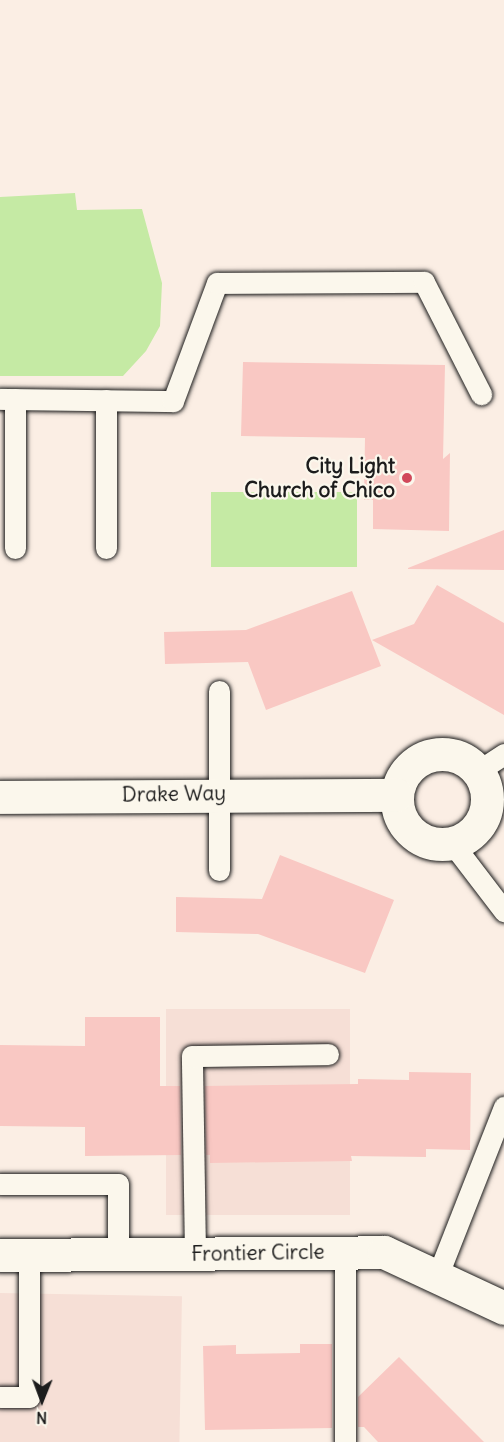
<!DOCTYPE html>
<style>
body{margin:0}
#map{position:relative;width:504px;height:1442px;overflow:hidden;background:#fbeee4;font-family:Delius,sans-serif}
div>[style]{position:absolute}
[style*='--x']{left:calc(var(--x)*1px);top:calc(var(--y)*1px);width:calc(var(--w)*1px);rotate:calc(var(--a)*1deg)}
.built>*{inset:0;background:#f6dfd6;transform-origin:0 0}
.green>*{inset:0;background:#c5eaa4;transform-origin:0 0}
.building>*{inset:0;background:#f9c8c3}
.roads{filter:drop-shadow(0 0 2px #1c1c1c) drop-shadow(0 0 2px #1c1c1c)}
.service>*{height:21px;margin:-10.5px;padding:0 10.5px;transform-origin:10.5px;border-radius:10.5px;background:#fbf7ec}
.minor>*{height:33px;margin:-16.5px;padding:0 16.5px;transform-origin:16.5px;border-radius:16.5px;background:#fbf7ec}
.minor>.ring{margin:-16.5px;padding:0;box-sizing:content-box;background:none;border:33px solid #fbf7ec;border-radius:50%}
.dots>*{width:16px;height:16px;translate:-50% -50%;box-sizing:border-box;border:3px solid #fbf7ec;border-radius:50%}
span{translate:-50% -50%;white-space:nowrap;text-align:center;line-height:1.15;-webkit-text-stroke:4.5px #fbf7ec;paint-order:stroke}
.poi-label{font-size:21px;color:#1c1c1c;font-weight:700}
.right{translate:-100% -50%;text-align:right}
.street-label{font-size:21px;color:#1c1c1c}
.north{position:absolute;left:12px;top:1370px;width:60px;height:60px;-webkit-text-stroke:4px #fbf7ec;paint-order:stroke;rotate:181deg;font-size:16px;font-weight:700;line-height:24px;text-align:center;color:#1c1c1c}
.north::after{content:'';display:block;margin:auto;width:21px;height:27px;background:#1c1c1c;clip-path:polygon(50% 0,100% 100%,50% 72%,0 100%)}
</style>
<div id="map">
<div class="built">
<i style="left:350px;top:1009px;width:206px;height:184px;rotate:90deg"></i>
<i style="left:0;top:1293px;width:182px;height:149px;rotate:1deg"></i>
</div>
<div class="green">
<i style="clip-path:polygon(75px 193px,77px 210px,142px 209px,162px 283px,160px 326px,146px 351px,123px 376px,0 376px,0 197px)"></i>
<i style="left:211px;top:492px;width:146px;height:75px"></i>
</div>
<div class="building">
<i style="clip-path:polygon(243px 362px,445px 365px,443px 459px,450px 453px,449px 531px,373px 529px,373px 500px,364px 500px,365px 438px,241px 436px)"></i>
<i style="clip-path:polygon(504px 530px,504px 570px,408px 569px,408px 568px)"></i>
<i style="clip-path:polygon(437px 585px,504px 623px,504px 715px,372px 640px,414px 624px)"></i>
<i style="clip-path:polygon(352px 591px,381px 666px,266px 710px,248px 662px,165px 664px,164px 632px,246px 630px)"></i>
<i style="clip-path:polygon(280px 855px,394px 900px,365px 973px,258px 934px,176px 932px,176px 897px,262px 899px)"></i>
<i style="clip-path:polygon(85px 1017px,160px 1017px,160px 1086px,180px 1086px,181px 1155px,85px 1156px,85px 1127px,0 1126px,0 1045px,85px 1046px)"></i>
<i style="clip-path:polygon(409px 1072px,471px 1073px,470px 1150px,426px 1149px,426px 1157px,351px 1156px,352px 1161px,210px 1163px,210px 1155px,206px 1155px,205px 1086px,358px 1084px,358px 1079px,409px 1080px)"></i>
<i style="clip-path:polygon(300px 1344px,332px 1344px,332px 1428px,205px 1430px,203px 1346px,236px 1345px,236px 1354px,300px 1353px)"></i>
<i style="clip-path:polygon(399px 1357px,484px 1442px,378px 1442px,364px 1427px,358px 1427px,358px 1397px)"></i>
</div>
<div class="roads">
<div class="service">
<i style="--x:0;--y:399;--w:173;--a:0.7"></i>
<i style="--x:173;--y:401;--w:126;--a:-69.6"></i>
<i style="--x:217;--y:283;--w:207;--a:-0.3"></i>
<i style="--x:424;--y:282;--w:126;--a:63"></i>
<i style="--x:15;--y:399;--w:149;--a:90"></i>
<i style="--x:106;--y:400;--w:148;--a:90"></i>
<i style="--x:478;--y:771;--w:31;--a:-33"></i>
<i style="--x:452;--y:843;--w:86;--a:52.6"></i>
<i style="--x:219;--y:870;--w:179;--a:-90"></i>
<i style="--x:0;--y:1184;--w:118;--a:0"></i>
<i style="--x:118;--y:1184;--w:70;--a:90"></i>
<i style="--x:345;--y:1252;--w:190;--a:90"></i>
<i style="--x:195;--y:1254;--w:198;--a:-90.9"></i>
<i style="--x:192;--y:1056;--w:136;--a:-0.8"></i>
<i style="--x:437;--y:1277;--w:183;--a:-68.5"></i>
<i style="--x:0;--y:1397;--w:29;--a:0"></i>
<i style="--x:29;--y:1397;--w:142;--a:-90"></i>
</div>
<div class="minor">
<i class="ring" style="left:397px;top:754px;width:57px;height:57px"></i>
<i style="--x:0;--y:797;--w:396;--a:-0.3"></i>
<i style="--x:0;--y:1255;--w:384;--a:-0.4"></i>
<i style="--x:384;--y:1252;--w:132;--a:25"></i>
</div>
</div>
<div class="dots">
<i style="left:407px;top:478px;background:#d1495b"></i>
</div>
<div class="poi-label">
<span class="right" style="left:395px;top:478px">City Light<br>Church of Chico</span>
</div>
<div class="street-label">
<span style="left:174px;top:794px;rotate:-1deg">Drake Way</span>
<span style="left:258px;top:1253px;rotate:-1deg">Frontier Circle</span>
</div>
<div class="north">N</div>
</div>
